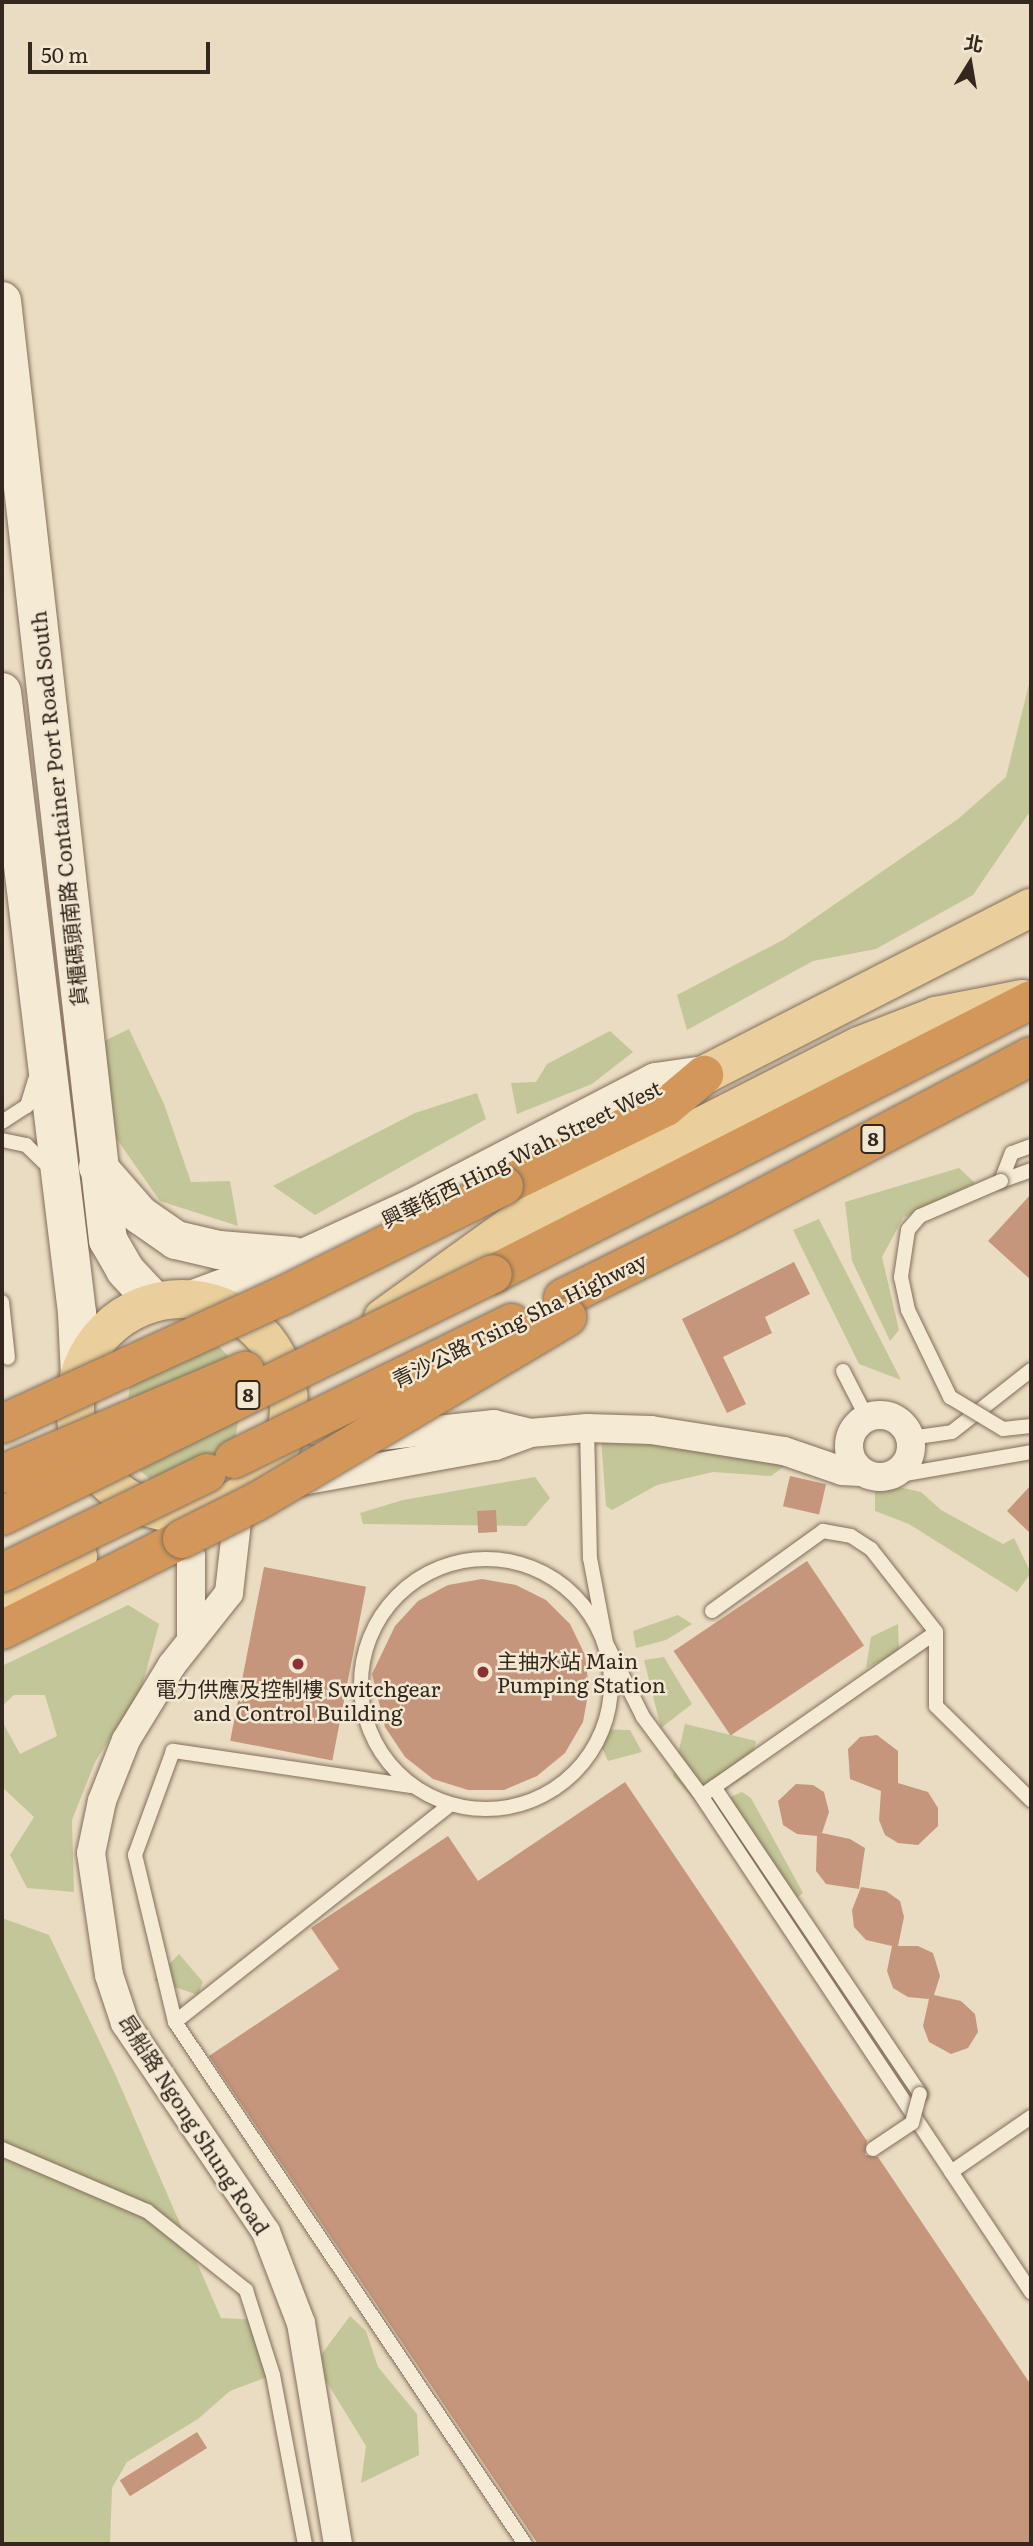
<!DOCTYPE html>
<meta charset="utf-8">
<style>
body{margin:0}
#map{position:relative;width:1033px;height:2546px;overflow:hidden;background:#eadcc2;font-family:Literata,"Noto Sans TC",serif}
div>[style]{position:absolute}
[style*='--x']{left:calc(var(--x)*1px);top:calc(var(--y)*1px);width:calc(var(--w)*1px);rotate:calc(var(--a)*1deg)}
.green>*{inset:0;background:#c3c697}
.building>*{inset:0;background:#c5967b;transform-origin:0 0}
.roads{filter:drop-shadow(0 0 2px #826e5b) drop-shadow(0 0 2px #826e5b)}
.lane>*{height:14px;margin:-7px;padding:0 7px;transform-origin:7px;border-radius:7px;background:#f5ead4}
.lane>.ring{margin:-7px;padding:0;box-sizing:content-box;background:none;border:14px solid #f5ead4;border-radius:50%}
.street>*{height:28px;margin:-14px;padding:0 14px;transform-origin:14px;border-radius:14px;background:#f5ead4}
.street>.ring{margin:-14px;padding:0;box-sizing:content-box;background:none;border:28px solid #f5ead4;border-radius:50%}
.secondary>*{height:38px;margin:-19px;padding:0 19px;transform-origin:19px;border-radius:19px;background:#f5ead4}
.primary>*{height:38px;margin:-19px;padding:0 19px;transform-origin:19px;border-radius:19px;background:#eacf9c}
.primary>.ring{margin:-19px;padding:0;box-sizing:content-box;background:none;border:38px solid #eacf9c;border-radius:50%}
.highway>*{height:38px;margin:-19px;padding:0 19px;transform-origin:19px;border-radius:19px;background:#d39859}
.bridges{filter:drop-shadow(0 0 2px #826e5b) drop-shadow(0 0 2px #826e5b)}
.lane-bridge>*{height:14px;margin:-7px;padding:0 7px;transform-origin:7px;border-radius:7px;background:#f5ead4}
.highway-bridge>*{height:38px;margin:-19px;padding:0 19px;transform-origin:19px;border-radius:19px;background:#d39859}
.dots>*{width:19px;height:19px;translate:-50% -50%;box-sizing:border-box;border:4px solid #f2e7d1;border-radius:50%}
span{translate:-50% -50%;white-space:nowrap;text-align:center;line-height:1.15;-webkit-text-stroke:5px #f2e7d1;paint-order:stroke}
.shield-label span{padding:2px 5px;background:#f2e7d1;border:2px solid;border-radius:5px;-webkit-text-stroke-width:0}
.shield-label{font-size:19px;color:#33271e;font-weight:700}
.street-label{font-size:21px;color:#33271e}
.poi-label{font-size:21px;color:#33271e}
.left{translate:0 -50%;text-align:left}
.frame{position:absolute;inset:0;border:4px solid #33271e;pointer-events:none}
.north{position:absolute;left:935px;top:28px;width:70px;height:70px;-webkit-text-stroke:5px #f2e7d1;paint-order:stroke;rotate:11deg;font-size:19px;font-weight:700;line-height:28px;text-align:center;color:#33271e}
.north::after{content:'';display:block;margin:auto;width:24px;height:32px;background:#33271e;clip-path:polygon(50% 0,100% 100%,50% 72%,0 100%)}
.scale{position:absolute;left:28px;top:42px;width:182px;height:32px;box-sizing:border-box;border:4px solid #33271e;border-top:0;padding-left:9px;font-size:21px;line-height:24px;white-space:nowrap;color:#33271e;-webkit-text-stroke:5px #f2e7d1;paint-order:stroke}
</style>
<div id="map">
<div class="green">
<i style="clip-path:polygon(1031px 676px,1031px 810px,973px 895px,876px 949px,813px 961px,687px 1030px,677px 995px,783px 940px,958px 819px,1006px 777px)"></i>
<i style="clip-path:polygon(129px 1029px,164px 1104px,191px 1182px,230px 1181px,238px 1226px,160px 1201px,114px 1135px,100px 1043px)"></i>
<i style="clip-path:polygon(610px 1031px,633px 1052px,592px 1084px,517px 1114px,511px 1083px,536px 1082px,547px 1064px)"></i>
<i style="clip-path:polygon(477px 1093px,486px 1119px,315px 1215px,273px 1186px,415px 1113px)"></i>
<i style="clip-path:polygon(959px 1168px,975px 1183px,903px 1218px,882px 1257px,899px 1330px,890px 1341px,852px 1261px,845px 1202px)"></i>
<i style="clip-path:polygon(819px 1219px,901px 1380px,859px 1364px,793px 1230px)"></i>
<i style="clip-path:polygon(215px 1342px,230px 1358px,239px 1416px,233px 1452px,159px 1487px,137px 1468px,127px 1416px,130px 1381px)"></i>
<i style="clip-path:polygon(601px 1438px,681px 1446px,789px 1463px,771px 1476px,713px 1472px,657px 1485px,612px 1510px,606px 1506px)"></i>
<i style="clip-path:polygon(535px 1477px,550px 1498px,526px 1526px,363px 1524px,360px 1513px,403px 1500px)"></i>
<i style="clip-path:polygon(890px 1485px,921px 1492px,941px 1510px,1003px 1544px,1014px 1538px,1031px 1573px,1017px 1592px,909px 1524px,875px 1511px,875px 1490px)"></i>
<i style="clip-path:polygon(128px 1605px,159px 1624px,141px 1690px,95px 1762px,72px 1820px,74px 1892px,27px 1888px,10px 1855px,34px 1817px,2px 1787px,2px 1721px,20px 1754px,57px 1736px,45px 1695px,14px 1695px,2px 1706px,2px 1666px)"></i>
<i style="clip-path:polygon(678px 1615px,692px 1624px,666px 1640px,636px 1648px,633px 1631px)"></i>
<i style="clip-path:polygon(898px 1624px,899px 1652px,866px 1668px,871px 1637px)"></i>
<i style="clip-path:polygon(664px 1657px,692px 1704px,661px 1728px,644px 1660px)"></i>
<i style="clip-path:polygon(685px 1724px,756px 1741px,748px 1775px,699px 1805px,673px 1776px)"></i>
<i style="clip-path:polygon(593px 1729px,630px 1730px,642px 1752px,608px 1761px)"></i>
<i style="clip-path:polygon(742px 1792px,751px 1798px,803px 1893px,788px 1905px,722px 1840px,718px 1802px)"></i>
<i style="clip-path:polygon(2px 1918px,49px 1935px,116px 2076px,221px 2318px,262px 2320px,273px 2375px,230px 2391px,198px 2419px,127px 2462px,112px 2488px,110px 2544px,2px 2544px)"></i>
<i style="clip-path:polygon(179px 1954px,203px 1982px,198px 1995px,154px 1980px)"></i>
<i style="clip-path:polygon(350px 2316px,366px 2331px,378px 2367px,417px 2414px,419px 2455px,361px 2483px,366px 2446px,315px 2363px)"></i>
</div>
<div class="building">
<i style="clip-path:polygon(1031px 1194px,1031px 1280px,988px 1241px)"></i>
<i style="clip-path:polygon(794px 1262px,810px 1294px,765px 1317px,772px 1333px,723px 1357px,746px 1404px,727px 1413px,682px 1319px)"></i>
<i style="left:790px;top:1476px;width:37px;height:31px;rotate:13deg"></i>
<i style="clip-path:polygon(1031px 1485px,1031px 1534px,1007px 1511px)"></i>
<i style="left:496px;top:1510px;width:22px;height:19px;rotate:87deg"></i>
<i style="left:807px;top:1561px;width:102px;height:161px;rotate:56deg"></i>
<i style="left:264px;top:1567px;width:104px;height:177px;rotate:11deg"></i>
<i style="clip-path:polygon(482px 1579px,516px 1585px,546px 1600px,570px 1624px,585px 1655px,589px 1689px,583px 1722px,565px 1753px,537px 1776px,504px 1790px,468px 1790px,433px 1779px,405px 1757px,385px 1727px,372px 1674px,395px 1626px,418px 1601px,448px 1585px)"></i>
<i style="clip-path:polygon(877px 1735px,898px 1751px,898px 1783px,928px 1792px,938px 1808px,938px 1826px,918px 1845px,898px 1843px,885px 1835px,879px 1820px,881px 1791px,850px 1779px,848px 1749px,860px 1737px)"></i>
<i style="clip-path:polygon(625px 1782px,867px 2141px,865px 2155px,878px 2157px,1031px 2385px,1031px 2544px,538px 2544px,209px 2056px,339px 1969px,311px 1928px,448px 1836px,478px 1881px)"></i>
<i style="clip-path:polygon(796px 1784px,813px 1785px,824px 1792px,829px 1812px,822px 1833px,850px 1839px,865px 1848px,859px 1889px,826px 1884px,816px 1871px,817px 1836px,797px 1834px,783px 1825px,778px 1801px)"></i>
<i style="clip-path:polygon(861px 1887px,886px 1891px,900px 1901px,904px 1917px,898px 1946px,918px 1946px,933px 1953px,940px 1976px,934px 1995px,961px 2001px,975px 2014px,978px 2032px,968px 2048px,951px 2054px,929px 2042px,923px 2026px,929px 1999px,908px 1997px,893px 1988px,887px 1971px,892px 1946px,866px 1940px,854px 1927px,852px 1910px)"></i>
<i style="left:197px;top:2432px;width:19px;height:91px;rotate:58deg"></i>
</div>
<div class="roads">
<div class="lane">
<i style="--x:2;--y:1122;--w:30;--a:-33"></i>
<i style="--x:27;--y:1106;--w:28;--a:-73"></i>
<i style="--x:2;--y:1140;--w:25;--a:12"></i>
<i style="--x:26;--y:1145;--w:32;--a:44"></i>
<i style="--x:1001;--y:1181;--w:30;--a:-69"></i>
<i style="--x:1012;--y:1153;--w:20;--a:-20"></i>
<i style="--x:1001;--y:1181;--w:32;--a:-20"></i>
<i style="--x:2;--y:1302;--w:56;--a:83.9"></i>
<i style="--x:843;--y:1371;--w:53;--a:62.9"></i>
<i style="--x:587;--y:1428;--w:130;--a:88.7"></i>
<i style="--x:590;--y:1558;--w:86;--a:79.3"></i>
<i style="--x:606;--y:1643;--w:83;--a:63.4"></i>
<i style="--x:643;--y:1717;--w:92;--a:53.4"></i>
<i style="--x:698;--y:1791;--w:602;--a:56.39"></i>
<i style="--x:910;--y:1438;--w:42;--a:-8.1"></i>
<i style="--x:952;--y:1432;--w:100;--a:-38.1"></i>
<i style="--x:888;--y:1477;--w:145;--a:-9.9"></i>
<i class="ring" style="left:361px;top:1559px;width:236px;height:236px"></i>
<i style="--x:712;--y:1611;--w:137;--a:-35.8"></i>
<i style="--x:823;--y:1531;--w:28;--a:10"></i>
<i style="--x:851;--y:1536;--w:24;--a:33"></i>
<i style="--x:871;--y:1549;--w:105;--a:51.9"></i>
<i style="--x:936;--y:1632;--w:74;--a:90"></i>
<i style="--x:936;--y:1706;--w:134;--a:44.7"></i>
<i style="--x:411;--y:1786;--w:241;--a:-171.6"></i>
<i style="--x:173;--y:1751;--w:111;--a:110.1"></i>
<i style="--x:135;--y:1855;--w:172;--a:76.5"></i>
<i style="--x:175;--y:2022;--w:628;--a:56.16"></i>
<i style="--x:714;--y:1787;--w:370;--a:56.1"></i>
<i style="--x:707;--y:1792;--w:279;--a:-34.9"></i>
<i style="--x:175;--y:2022;--w:350;--a:-38.3"></i>
<i style="--x:2;--y:2149;--w:158;--a:23.2"></i>
<i style="--x:147;--y:2211;--w:127;--a:38.6"></i>
<i style="--x:246;--y:2290;--w:89;--a:72.4"></i>
<i style="--x:273;--y:2375;--w:172;--a:79.3"></i>
<i style="--x:951;--y:2172;--w:97;--a:-34.5"></i>
</div>
<div class="street">
<i class="ring" style="left:849px;top:1415px;width:34px;height:34px"></i>
<i style="--x:295;--y:1427;--w:67;--a:9.5"></i>
<i style="--x:361;--y:1438;--w:134;--a:-6"></i>
<i style="--x:494;--y:1424;--w:37;--a:14"></i>
<i style="--x:302;--y:1481;--w:196;--a:-10.3"></i>
<i style="--x:495;--y:1446;--w:37;--a:-20"></i>
<i style="--x:530;--y:1433;--w:57;--a:-5"></i>
<i style="--x:587;--y:1428;--w:64;--a:1.8"></i>
<i style="--x:651;--y:1430;--w:135;--a:9"></i>
<i style="--x:784;--y:1451;--w:61;--a:19"></i>
<i style="--x:842;--y:1471;--w:18;--a:3"></i>
<i style="--x:240;--y:1496;--w:98;--a:96.5"></i>
<i style="--x:229;--y:1593;--w:92;--a:128.4"></i>
<i style="--x:172;--y:1665;--w:88;--a:121.5"></i>
<i style="--x:126;--y:1740;--w:66;--a:111.5"></i>
<i style="--x:102;--y:1801;--w:53;--a:101.9"></i>
<i style="--x:91;--y:1853;--w:123;--a:81.6"></i>
<i style="--x:109;--y:1975;--w:51;--a:71.6"></i>
<i style="--x:125;--y:2023;--w:252;--a:56"></i>
<i style="--x:266;--y:2232;--w:97;--a:69"></i>
<i style="--x:301;--y:2323;--w:224;--a:80.5"></i>
<i style="--x:179;--y:1513;--w:45;--a:74.4"></i>
<i style="--x:191;--y:1556;--w:83;--a:90"></i>
</div>
<div class="secondary">
<i style="--x:2;--y:301;--w:945;--a:83.56"></i>
<i style="--x:108;--y:1240;--w:34;--a:60"></i>
<i style="--x:125;--y:1270;--w:42;--a:46.9"></i>
<i style="--x:2;--y:692;--w:626;--a:83.11"></i>
<i style="--x:77;--y:1313;--w:64;--a:87.3"></i>
<i style="--x:98;--y:1167;--w:64;--a:48.8"></i>
<i style="--x:140;--y:1215;--w:44;--a:34.8"></i>
<i style="--x:176;--y:1240;--w:44;--a:13.1"></i>
<i style="--x:219;--y:1250;--w:74;--a:4.6"></i>
<i style="--x:194;--y:1299;--w:120;--a:-20.6"></i>
<i style="--x:306;--y:1257;--w:118;--a:-24.6"></i>
<i style="--x:413;--y:1208;--w:274;--a:-27.4"></i>
<i style="--x:656;--y:1082;--w:49;--a:-8.3"></i>
</div>
<div class="primary">
<i style="--x:704;--y:1075;--w:367;--a:-27.1"></i>
<i class="ring" style="left:75px;top:1299px;width:176px;height:176px"></i>
<i style="--x:383;--y:1318;--w:173;--a:-35.8"></i>
<i style="--x:523;--y:1217;--w:377;--a:-27"></i>
<i style="--x:859;--y:1046;--w:83;--a:-21.3"></i>
<i style="--x:936;--y:1016;--w:88;--a:-11.2"></i>
<i style="--x:2;--y:1596;--w:86;--a:-27.8"></i>
</div>
<div class="highway">
<i style="--x:504;--y:1186;--w:180;--a:-26"></i>
<i style="--x:666;--y:1107;--w:50;--a:-40.1"></i>
<i style="--x:493;--y:1274;--w:604;--a:-26.99"></i>
<i style="--x:563;--y:1298;--w:182;--a:-26.4"></i>
<i style="--x:726;--y:1217;--w:345;--a:-27.8"></i>
<i style="--x:2;--y:1630;--w:202;--a:-26.8"></i>
</div>
</div>
<div class="bridges">
<div class="lane-bridge">
<i style="--x:1001;--y:1181;--w:88;--a:156.6"></i>
<i style="--x:920;--y:1216;--w:18;--a:131"></i>
<i style="--x:908;--y:1230;--w:48;--a:98.5"></i>
<i style="--x:901;--y:1277;--w:34;--a:78"></i>
<i style="--x:908;--y:1310;--w:97;--a:64.2"></i>
<i style="--x:950;--y:1397;--w:62;--a:31.1"></i>
<i style="--x:1003;--y:1429;--w:28;--a:-6"></i>
<i style="--x:873;--y:2149;--w:47;--a:-33.7"></i>
<i style="--x:912;--y:2123;--w:30;--a:-75"></i>
</div>
<div class="highway-bridge">
<i style="--x:2;--y:1424;--w:306;--a:-24.6"></i>
<i style="--x:280;--y:1297;--w:250;--a:-26.4"></i>
<i style="--x:234;--y:1459;--w:309;--a:-26.1"></i>
<i style="--x:2;--y:1474;--w:264;--a:-23"></i>
<i style="--x:2;--y:1516;--w:547;--a:-26.24"></i>
<i style="--x:182;--y:1539;--w:83;--a:-26.6"></i>
<i style="--x:256;--y:1502;--w:362;--a:-30.7"></i>
<i style="--x:2;--y:1573;--w:228;--a:-26"></i>
</div>
</div>
<div class="dots">
<i style="left:298px;top:1664px;background:#8b3034"></i>
<i style="left:483px;top:1672px;background:#8b3034"></i>
</div>
<div class="shield-label">
<span style="left:873px;top:1139px">8</span>
<span style="left:248px;top:1395px">8</span>
</div>
<div class="street-label">
<span style="left:58px;top:809px;rotate:-96deg">貨櫃碼頭南路 Container Port Road South</span>
<span style="left:521px;top:1153px;rotate:-26deg">興華街西 Hing Wah Street West</span>
<span style="left:519px;top:1319px;rotate:-26deg">青沙公路 Tsing Sha Highway</span>
<span style="left:195px;top:2124px;rotate:57deg">昂船路 Ngong Shung Road</span>
</div>
<div class="poi-label">
<span class="left" style="left:497px;top:1672px">主抽水站 Main<br>Pumping Station</span>
<span style="left:298px;top:1700px">電力供應及控制樓 Switchgear<br>and Control Building</span>
</div>
<div class="frame"></div>
<div class="north">北</div>
<div class="scale">50 m</div>
</div>
